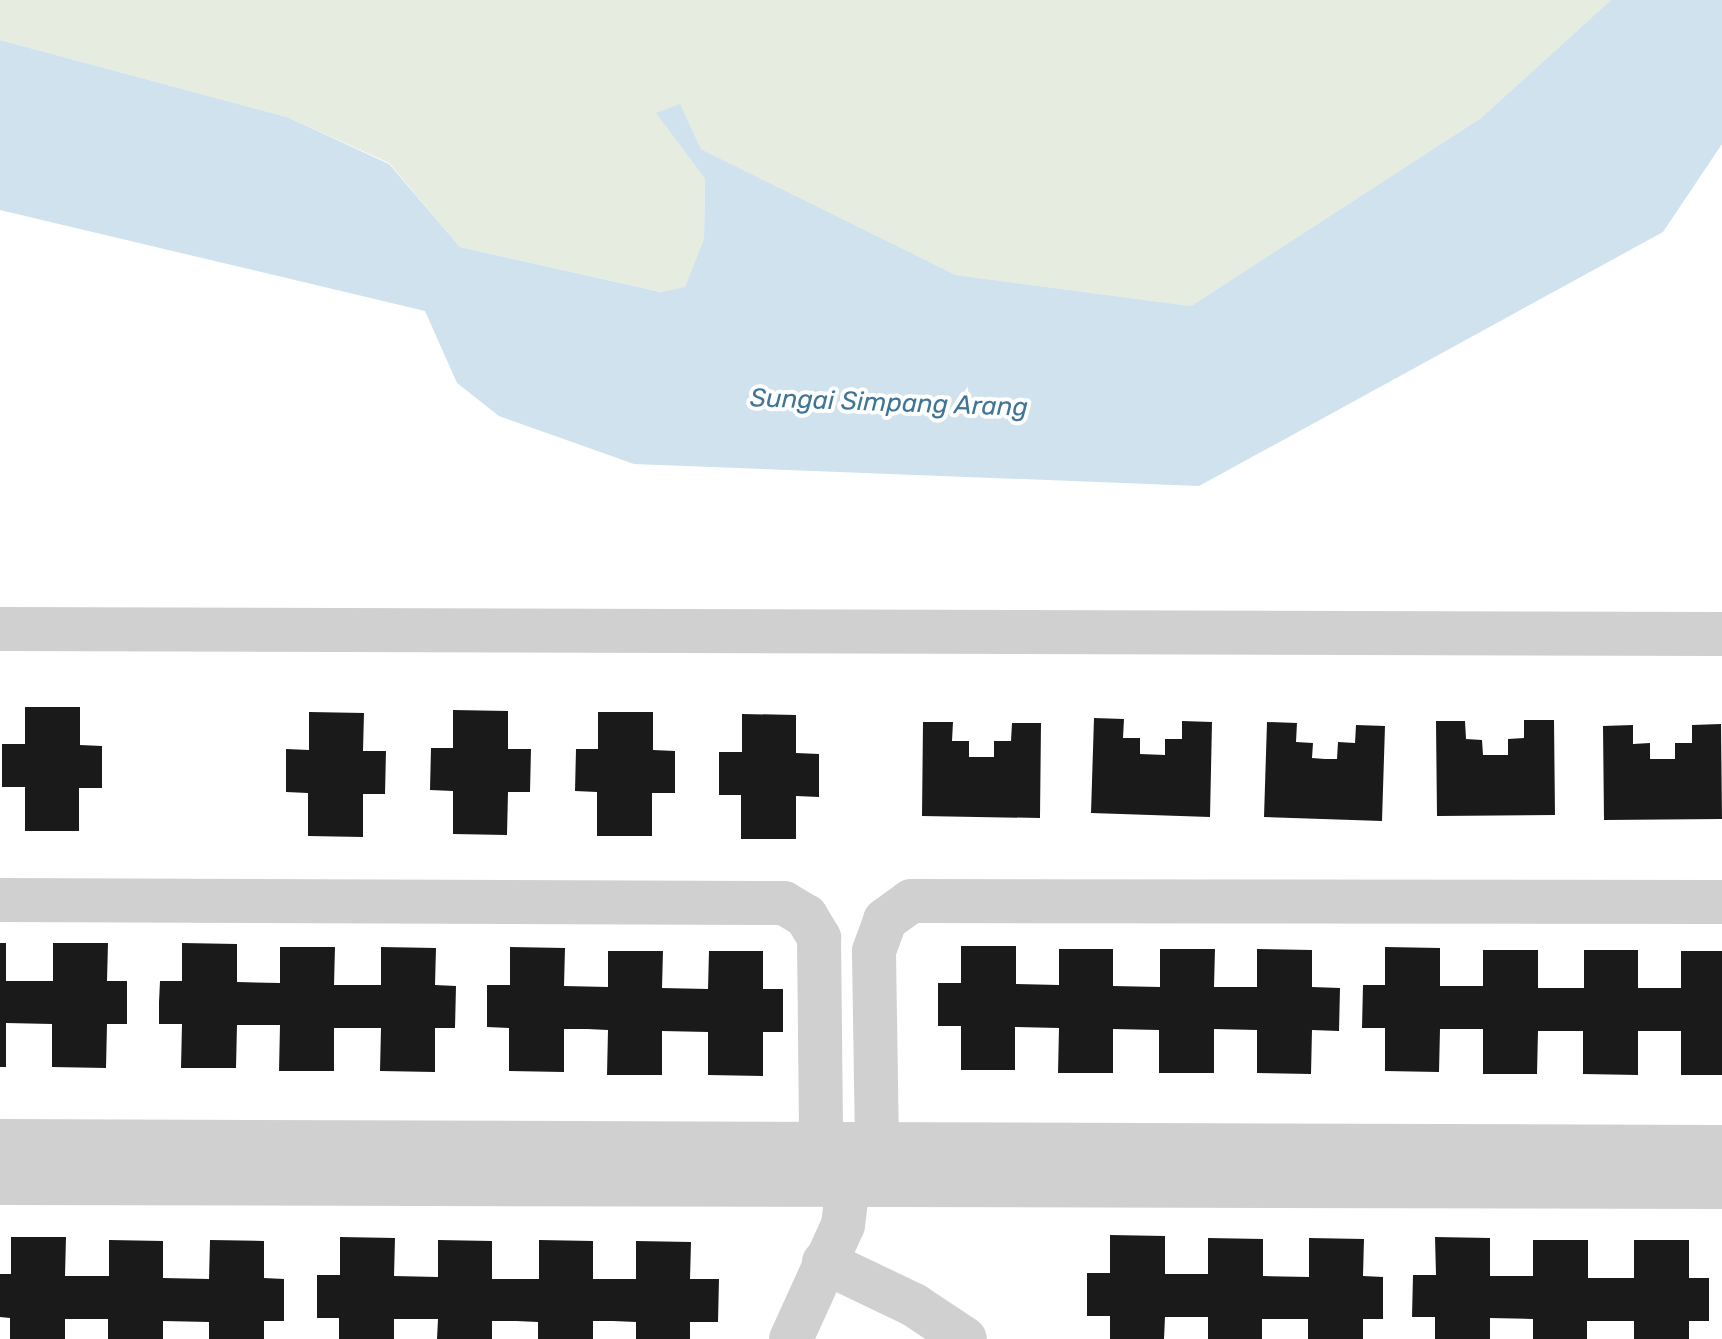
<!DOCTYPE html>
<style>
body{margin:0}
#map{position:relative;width:1722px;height:1339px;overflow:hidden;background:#fff;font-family:Rubik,sans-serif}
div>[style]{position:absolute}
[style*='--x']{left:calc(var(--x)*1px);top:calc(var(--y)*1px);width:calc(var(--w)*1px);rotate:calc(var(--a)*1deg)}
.green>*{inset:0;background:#e6ecdf}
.water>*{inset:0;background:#cfe2ee}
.building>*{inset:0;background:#1a1a1a}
.minor>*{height:44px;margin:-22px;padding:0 22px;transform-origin:22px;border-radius:22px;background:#d0d0d0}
span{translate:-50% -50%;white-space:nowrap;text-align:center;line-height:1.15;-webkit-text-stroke:8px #fff;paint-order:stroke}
.water-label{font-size:26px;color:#3f7597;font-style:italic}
</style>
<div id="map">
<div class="green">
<i style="clip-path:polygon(0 0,1611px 0,1481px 118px,1191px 306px,956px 275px,701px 149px,680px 105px,657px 114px,705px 179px,704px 239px,685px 288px,662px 292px,460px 247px,389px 163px,287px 117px,0 40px)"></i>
</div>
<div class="water">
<i style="clip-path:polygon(1611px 0,1722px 0,1722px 144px,1663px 232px,1199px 486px,634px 464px,499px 416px,457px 383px,425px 311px,0 210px,0 40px,287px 117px,389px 164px,460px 247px,661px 292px,685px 287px,704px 239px,705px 179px,656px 113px,680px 104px,701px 149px,956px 275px,1191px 306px,1481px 118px)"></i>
</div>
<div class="building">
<i style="clip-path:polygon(25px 707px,80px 707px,80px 745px,102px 746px,102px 788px,79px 788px,79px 831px,25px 831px,25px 787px,2px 787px,2px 744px,25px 744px)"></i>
<i style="clip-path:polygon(453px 710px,508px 711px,508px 749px,531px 749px,530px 792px,508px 792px,507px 835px,453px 834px,453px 791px,430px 790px,431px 748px,453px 748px)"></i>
<i style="clip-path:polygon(309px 712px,364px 713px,363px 751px,386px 751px,385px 794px,363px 794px,363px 837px,308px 836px,308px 793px,286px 792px,286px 749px,309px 750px)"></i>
<i style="clip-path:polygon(598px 712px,653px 712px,653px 750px,675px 751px,675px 793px,652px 793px,652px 836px,597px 836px,597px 792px,575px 791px,576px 749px,598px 749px)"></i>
<i style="clip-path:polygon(742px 714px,796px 715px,796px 753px,819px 754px,819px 797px,796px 796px,796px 839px,741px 839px,741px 795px,719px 795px,719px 752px,742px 752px)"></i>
<i style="clip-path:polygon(1094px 718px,1124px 719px,1123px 738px,1140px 738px,1140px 754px,1165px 755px,1165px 739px,1182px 739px,1182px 721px,1212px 722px,1210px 817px,1091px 813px)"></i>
<i style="clip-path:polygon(1524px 720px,1554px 720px,1555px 815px,1437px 816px,1436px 721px,1465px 721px,1466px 739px,1482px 740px,1483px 755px,1508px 755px,1508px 739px,1524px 738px)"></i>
<i style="clip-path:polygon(923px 722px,953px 722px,952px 741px,969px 741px,969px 757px,994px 757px,994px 741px,1011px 741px,1012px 723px,1041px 723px,1040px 818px,922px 816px)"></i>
<i style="clip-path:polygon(1267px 722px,1297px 723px,1296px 742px,1313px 743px,1312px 758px,1325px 759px,1337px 759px,1338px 742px,1355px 743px,1356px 725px,1385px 726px,1382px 821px,1264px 817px)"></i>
<i style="clip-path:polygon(1721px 724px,1722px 819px,1604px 820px,1603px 726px,1633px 725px,1633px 744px,1650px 743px,1650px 759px,1675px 759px,1675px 743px,1692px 743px,1692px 725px)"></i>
<i style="clip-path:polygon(0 943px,6px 943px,6px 981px,53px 981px,53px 943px,108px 943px,107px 981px,127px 981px,127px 1024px,107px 1024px,106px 1068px,52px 1067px,52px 1024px,6px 1023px,6px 1067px,0 1067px)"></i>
<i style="clip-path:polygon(182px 943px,237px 944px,237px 982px,280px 983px,280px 947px,335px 947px,334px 985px,381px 985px,381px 947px,436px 948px,435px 985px,456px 986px,455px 1028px,435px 1028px,435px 1072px,380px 1071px,381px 1028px,334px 1028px,334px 1071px,279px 1071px,280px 1025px,237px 1025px,236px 1068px,181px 1068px,182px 1024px,159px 1024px,159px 1002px,160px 981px,182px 981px)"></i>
<i style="clip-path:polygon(961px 946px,1016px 946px,1016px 984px,1059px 985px,1059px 949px,1113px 949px,1113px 986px,1160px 987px,1160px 949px,1215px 949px,1214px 987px,1257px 987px,1257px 949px,1312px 950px,1312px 987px,1340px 988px,1339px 1031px,1312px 1030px,1311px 1074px,1257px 1073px,1257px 1030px,1214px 1029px,1214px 1073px,1159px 1073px,1159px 1030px,1113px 1029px,1113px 1073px,1058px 1073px,1059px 1028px,1015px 1027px,1015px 1070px,961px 1070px,961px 1026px,938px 1026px,938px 983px,961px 983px)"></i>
<i style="clip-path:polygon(510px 947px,565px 948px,564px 986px,608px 987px,608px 951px,663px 951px,662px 988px,708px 989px,709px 951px,763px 951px,763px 989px,783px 989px,783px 1032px,763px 1032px,763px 1076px,708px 1075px,708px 1032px,662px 1031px,662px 1075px,607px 1075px,608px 1030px,587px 1029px,564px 1029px,564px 1072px,509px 1071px,509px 1028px,487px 1027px,487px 985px,510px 985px)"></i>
<i style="clip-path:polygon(1385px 947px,1440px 948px,1440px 986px,1483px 986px,1483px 950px,1538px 950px,1538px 988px,1584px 988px,1584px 950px,1638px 950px,1638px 988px,1681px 988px,1681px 951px,1722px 951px,1722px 1075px,1681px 1075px,1681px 1031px,1638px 1031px,1638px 1075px,1583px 1074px,1583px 1031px,1538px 1031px,1537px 1074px,1483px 1074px,1483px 1029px,1440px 1029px,1439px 1072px,1385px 1071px,1385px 1028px,1362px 1028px,1363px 985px,1385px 985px)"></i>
<i style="clip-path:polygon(1110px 1235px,1165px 1236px,1165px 1274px,1208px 1274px,1208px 1238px,1263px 1239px,1263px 1276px,1309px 1277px,1309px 1238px,1364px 1239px,1363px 1276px,1383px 1277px,1383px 1319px,1363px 1319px,1363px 1339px,1308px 1339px,1308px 1319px,1262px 1319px,1262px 1339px,1208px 1339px,1208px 1317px,1165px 1317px,1164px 1339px,1110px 1339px,1110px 1316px,1087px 1316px,1087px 1273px,1110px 1273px)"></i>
<i style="clip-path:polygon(11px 1237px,66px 1237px,65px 1276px,109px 1276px,109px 1240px,163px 1241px,163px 1278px,209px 1279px,210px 1240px,264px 1241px,264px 1278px,284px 1279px,284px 1321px,264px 1321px,264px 1339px,209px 1339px,209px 1322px,163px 1321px,163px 1339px,108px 1339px,108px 1319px,65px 1319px,65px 1339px,10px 1339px,10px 1318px,0 1317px,0 1274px,11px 1274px)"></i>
<i style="clip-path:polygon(340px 1237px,395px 1238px,394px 1276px,438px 1277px,438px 1240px,492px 1241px,492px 1279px,539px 1279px,539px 1240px,593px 1241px,593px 1279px,636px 1279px,636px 1241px,691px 1242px,690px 1279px,719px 1279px,718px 1322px,690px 1322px,690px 1339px,636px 1339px,636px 1322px,613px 1321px,593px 1321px,593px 1339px,538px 1339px,538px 1322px,516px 1321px,492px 1321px,492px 1339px,437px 1339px,438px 1319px,394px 1319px,394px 1339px,339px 1339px,339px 1318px,317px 1318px,317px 1275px,340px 1275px)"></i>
<i style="clip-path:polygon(1435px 1237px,1490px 1238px,1490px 1276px,1533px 1276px,1533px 1240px,1588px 1240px,1588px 1278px,1634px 1278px,1634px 1240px,1689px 1240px,1689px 1278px,1709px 1278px,1709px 1321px,1689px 1321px,1689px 1339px,1634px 1339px,1634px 1321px,1587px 1321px,1587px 1339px,1533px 1339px,1533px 1319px,1490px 1318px,1490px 1339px,1435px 1339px,1435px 1317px,1412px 1317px,1413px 1275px,1436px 1275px)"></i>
</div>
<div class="minor">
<i style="--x:0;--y:629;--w:1722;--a:0.17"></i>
<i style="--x:0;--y:900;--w:784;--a:0.22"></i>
<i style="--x:784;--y:903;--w:26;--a:31"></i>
<i style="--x:806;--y:916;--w:26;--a:59"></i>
<i style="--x:819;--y:938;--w:206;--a:89.4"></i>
<i style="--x:821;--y:1144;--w:49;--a:56.6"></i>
<i style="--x:848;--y:1185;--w:50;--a:-54.7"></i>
<i style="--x:877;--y:1144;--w:193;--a:-90.9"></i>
<i style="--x:874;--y:951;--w:33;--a:-70"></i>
<i style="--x:885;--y:920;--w:32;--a:-36"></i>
<i style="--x:911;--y:901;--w:811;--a:0.07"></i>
<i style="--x:0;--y:1141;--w:1722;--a:0.2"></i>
<i style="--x:0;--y:1183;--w:1722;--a:0.13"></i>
<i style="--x:824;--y:1262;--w:100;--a:25.5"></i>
<i style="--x:914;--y:1305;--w:61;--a:33.7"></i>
<i style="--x:791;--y:1339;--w:125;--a:-65.5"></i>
<i style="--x:843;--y:1225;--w:40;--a:-82.9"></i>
</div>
<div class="water-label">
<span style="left:889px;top:403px;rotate:2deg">Sungai Simpang Arang</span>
</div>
</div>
